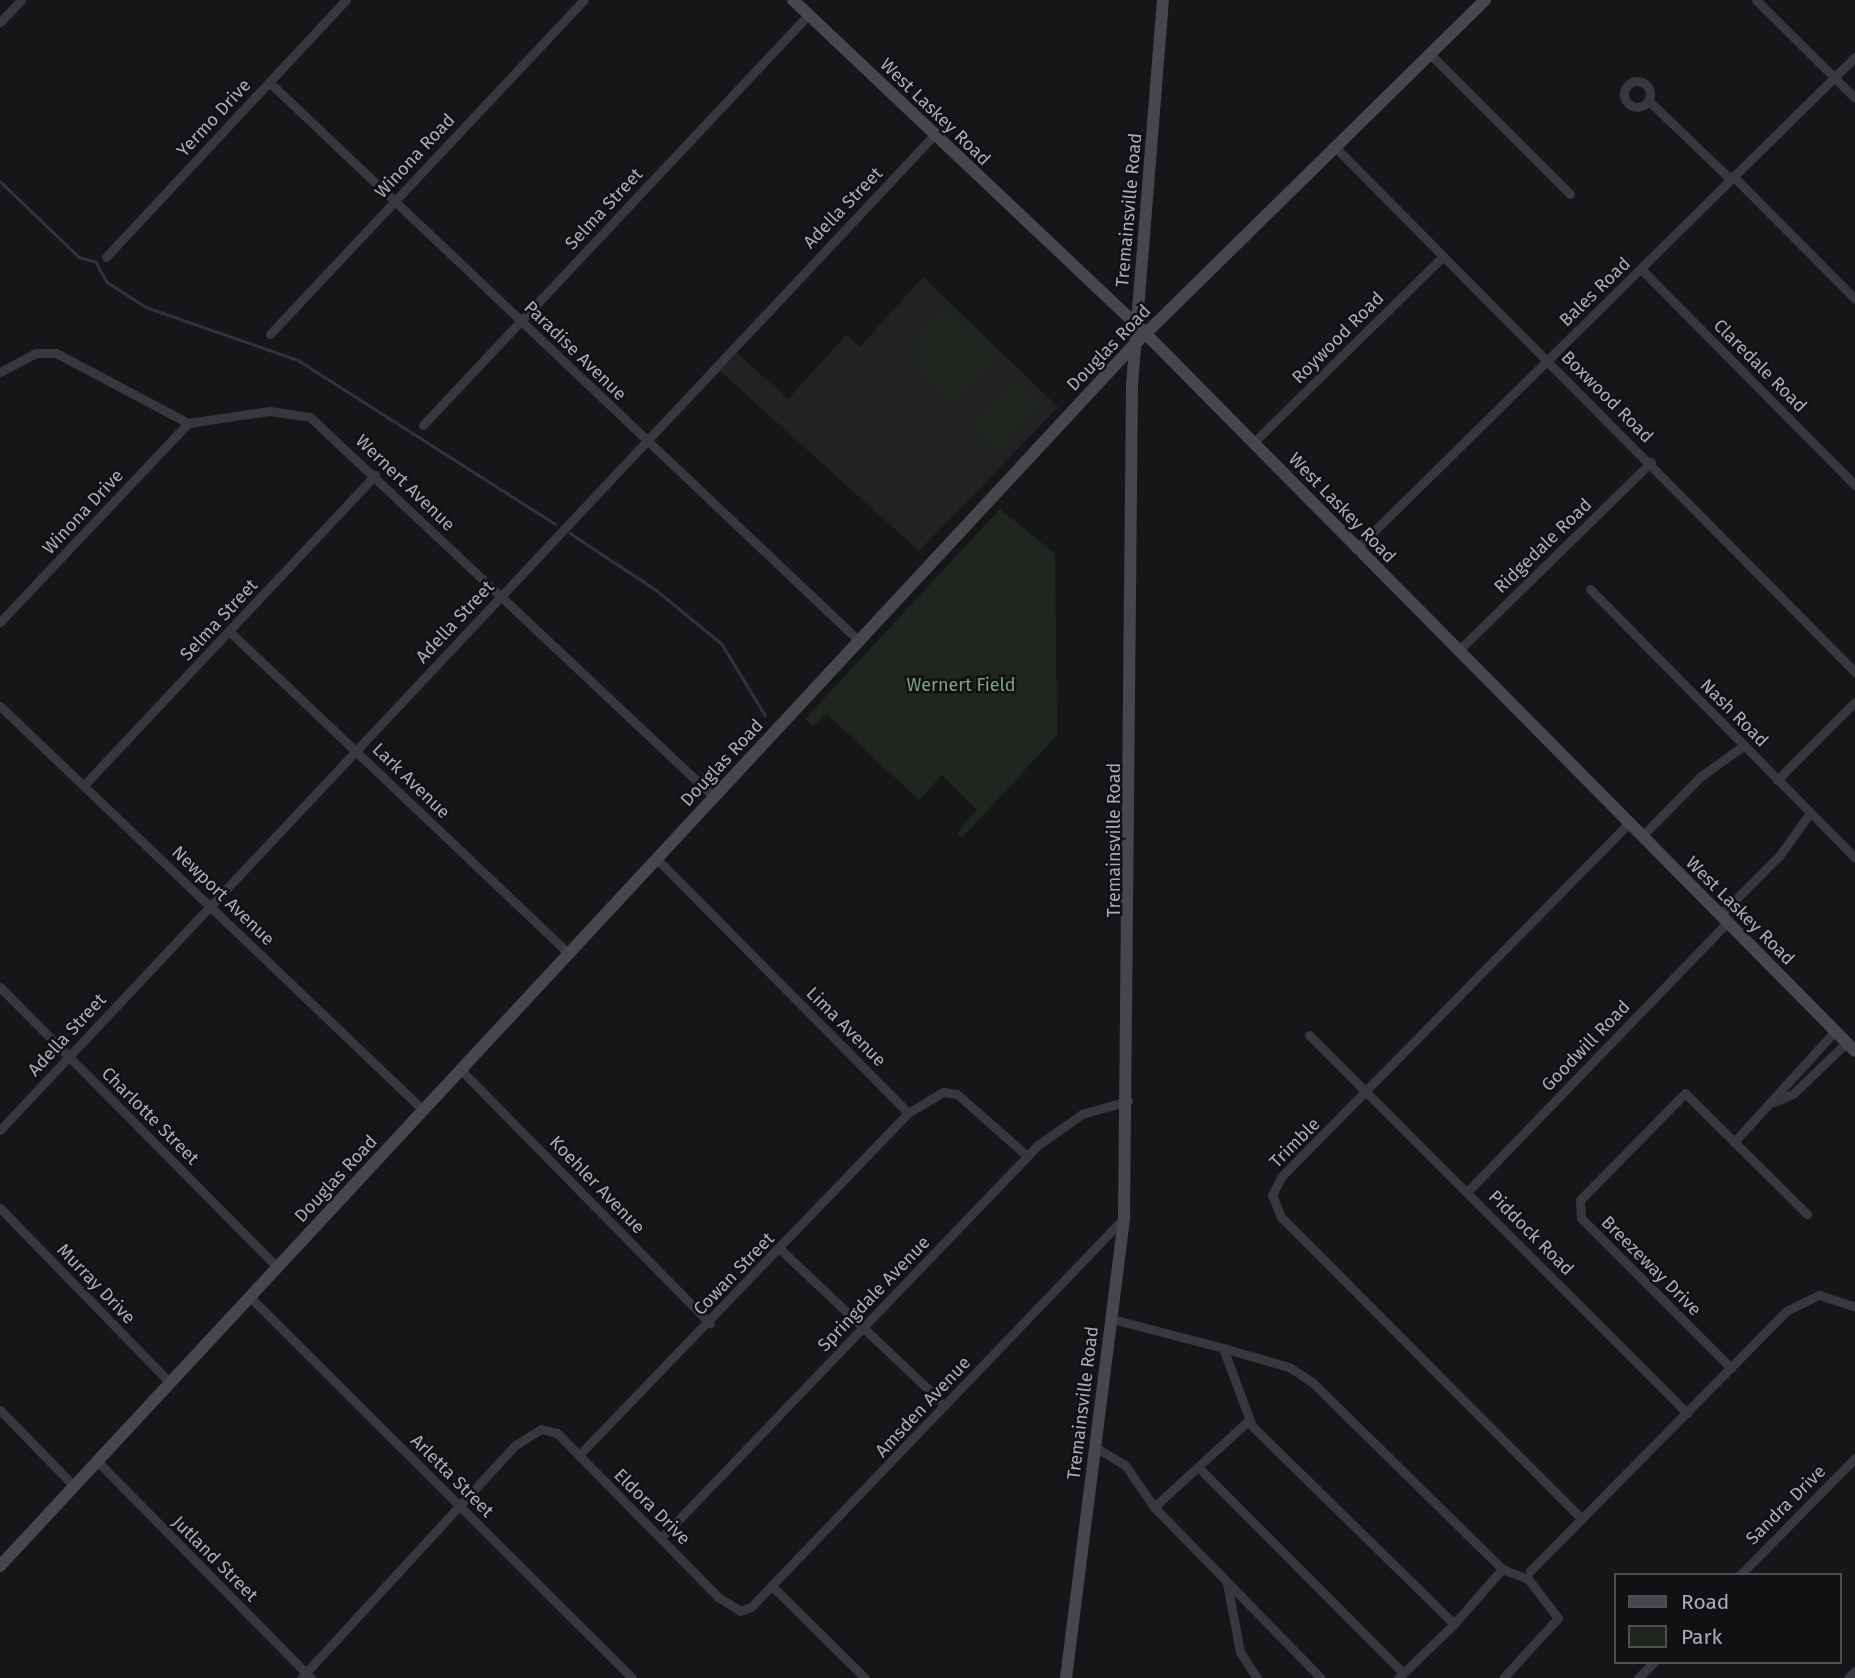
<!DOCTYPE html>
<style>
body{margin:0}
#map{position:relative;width:1855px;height:1678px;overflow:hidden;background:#161618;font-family:"Fira Sans",sans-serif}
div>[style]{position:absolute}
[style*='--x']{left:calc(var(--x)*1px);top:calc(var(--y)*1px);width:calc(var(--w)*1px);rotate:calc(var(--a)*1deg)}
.built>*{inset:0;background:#222225}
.green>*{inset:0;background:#1e261f;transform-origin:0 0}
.stream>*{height:2.5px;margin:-1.25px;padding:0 1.25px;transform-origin:1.25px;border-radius:1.25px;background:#2c353c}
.street>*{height:9px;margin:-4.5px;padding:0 4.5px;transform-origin:4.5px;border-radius:4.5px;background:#37383d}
.street>.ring{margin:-4.5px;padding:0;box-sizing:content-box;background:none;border:9px solid #37383d;border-radius:50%}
.secondary>*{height:12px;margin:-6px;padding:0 6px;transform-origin:6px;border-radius:6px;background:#45474d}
span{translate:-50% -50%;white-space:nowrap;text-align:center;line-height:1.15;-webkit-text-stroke:5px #111113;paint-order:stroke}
.street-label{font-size:18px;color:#a8adb8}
.park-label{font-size:18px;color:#7fa381}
.legend{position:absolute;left:1614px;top:1573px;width:228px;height:91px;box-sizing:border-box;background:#111113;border:2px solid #4d4f55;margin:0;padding:9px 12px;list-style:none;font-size:21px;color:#a8adb8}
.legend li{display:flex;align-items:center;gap:14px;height:35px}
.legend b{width:35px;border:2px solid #4d4f55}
</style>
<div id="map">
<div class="built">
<i style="clip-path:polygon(923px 277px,1058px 407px,919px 551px,720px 371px,737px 353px,788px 399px,846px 335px,860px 347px)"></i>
</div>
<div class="green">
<i style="clip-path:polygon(947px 307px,991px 350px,990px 365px,952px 403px,920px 371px,916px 339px)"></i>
<i style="left:1015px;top:379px;width:35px;height:66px;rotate:41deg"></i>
<i style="clip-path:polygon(1000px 509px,1055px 554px,1057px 735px,962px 838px,957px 833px,977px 810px,942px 775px,919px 800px,826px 713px,813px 726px,805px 719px)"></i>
</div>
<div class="stream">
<i style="--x:0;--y:181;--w:110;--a:43.9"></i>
<i style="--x:79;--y:257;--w:18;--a:16"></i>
<i style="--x:96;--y:262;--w:23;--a:61"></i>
<i style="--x:107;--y:282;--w:46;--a:32.7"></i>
<i style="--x:146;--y:307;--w:161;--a:19.2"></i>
<i style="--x:298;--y:360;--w:305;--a:32.5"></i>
<i style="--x:570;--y:533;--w:102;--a:33.4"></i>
<i style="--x:655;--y:589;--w:87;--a:39.4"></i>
<i style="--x:722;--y:644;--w:83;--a:58.8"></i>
</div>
<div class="street">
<i style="--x:1756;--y:0;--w:139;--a:44.7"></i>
<i style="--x:0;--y:22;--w:30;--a:-46"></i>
<i style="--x:1430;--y:54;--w:198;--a:45"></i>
<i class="ring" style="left:1624px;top:81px;width:17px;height:17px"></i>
<i style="--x:269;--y:82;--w:813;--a:43.45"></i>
<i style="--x:1648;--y:100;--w:114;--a:43.9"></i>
<i style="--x:1335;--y:147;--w:739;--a:45.27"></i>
<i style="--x:1733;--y:176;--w:173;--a:45.2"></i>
<i style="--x:106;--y:257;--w:352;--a:-47"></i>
<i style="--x:1642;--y:270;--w:303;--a:45.3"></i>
<i style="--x:270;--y:334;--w:458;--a:-46.8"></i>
<i style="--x:0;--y:372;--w:40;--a:-28"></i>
<i style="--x:35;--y:353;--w:21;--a:0"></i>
<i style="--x:56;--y:353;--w:149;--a:27.9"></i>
<i style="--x:188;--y:423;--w:82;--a:-8.4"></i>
<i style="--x:269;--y:411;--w:41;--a:8.3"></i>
<i style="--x:310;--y:417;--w:555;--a:43.25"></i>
<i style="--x:423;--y:425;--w:562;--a:-46.8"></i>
<i style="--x:1254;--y:442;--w:265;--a:-44.5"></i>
<i style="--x:1356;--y:549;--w:701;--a:-44.6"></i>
<i style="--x:1590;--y:589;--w:378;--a:45.4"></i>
<i style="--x:0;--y:622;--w:274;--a:-46.6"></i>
<i style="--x:230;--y:632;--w:468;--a:43.5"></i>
<i style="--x:1458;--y:651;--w:270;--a:-44.4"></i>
<i style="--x:0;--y:706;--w:585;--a:43.68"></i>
<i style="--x:1777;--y:780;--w:110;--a:-45"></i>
<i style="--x:85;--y:784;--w:424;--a:-46.8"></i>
<i style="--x:1642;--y:836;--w:83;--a:-45.5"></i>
<i style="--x:1700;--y:777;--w:53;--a:-35.8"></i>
<i style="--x:657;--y:859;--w:357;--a:45.3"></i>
<i style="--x:908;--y:1113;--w:41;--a:-31"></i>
<i style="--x:943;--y:1092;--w:14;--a:8"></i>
<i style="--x:957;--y:1094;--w:94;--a:41.5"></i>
<i style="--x:1720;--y:915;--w:85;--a:-45"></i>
<i style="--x:1780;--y:855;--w:52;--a:-54.5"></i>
<i style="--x:0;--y:987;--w:394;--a:45.3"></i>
<i style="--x:1309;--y:1035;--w:535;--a:45"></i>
<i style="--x:461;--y:1070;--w:355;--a:45.5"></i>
<i style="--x:1774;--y:1102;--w:22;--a:-24"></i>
<i style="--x:1794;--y:1093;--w:72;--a:-43.9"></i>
<i style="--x:0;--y:1130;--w:1365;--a:-46.81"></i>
<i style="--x:1734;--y:1142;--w:150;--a:-47.7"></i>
<i style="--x:1467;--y:1192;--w:374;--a:-46"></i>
<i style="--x:0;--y:1208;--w:244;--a:45.8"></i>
<i style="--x:780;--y:1249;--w:227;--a:43.4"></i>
<i style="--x:250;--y:1297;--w:540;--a:44.92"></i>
<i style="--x:1112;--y:1319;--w:115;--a:14.6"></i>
<i style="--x:1223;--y:1348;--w:83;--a:69.6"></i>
<i style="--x:1252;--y:1426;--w:283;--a:44.4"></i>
<i style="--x:1454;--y:1624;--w:78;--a:136"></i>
<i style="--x:1223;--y:1348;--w:69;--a:16.1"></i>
<i style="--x:1289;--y:1367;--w:27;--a:33"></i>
<i style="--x:1312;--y:1382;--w:267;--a:44.5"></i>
<i style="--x:1502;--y:1569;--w:73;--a:131.1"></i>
<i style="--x:1731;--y:1368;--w:212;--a:-135"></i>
<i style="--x:1581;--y:1218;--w:18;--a:-93"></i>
<i style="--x:1580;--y:1200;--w:150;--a:-45.5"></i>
<i style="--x:1685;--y:1093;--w:172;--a:44.8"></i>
<i style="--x:0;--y:1410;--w:106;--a:45.8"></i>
<i style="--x:1095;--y:1447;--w:35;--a:31"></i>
<i style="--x:1125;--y:1465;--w:51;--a:55.4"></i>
<i style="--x:1154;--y:1507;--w:239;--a:45.7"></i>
<i style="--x:579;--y:1455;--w:475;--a:-46.1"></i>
<i style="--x:97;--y:1461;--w:305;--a:45.4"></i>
<i style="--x:1201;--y:1470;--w:286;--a:45.1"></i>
<i style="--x:1154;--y:1507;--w:129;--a:-42.5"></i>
<i style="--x:1581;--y:1518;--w:425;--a:-134.9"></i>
<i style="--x:1281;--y:1217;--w:24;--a:-112"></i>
<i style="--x:1272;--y:1195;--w:20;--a:-63"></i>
<i style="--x:1281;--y:1177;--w:496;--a:-45.5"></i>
<i style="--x:661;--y:1538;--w:545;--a:-46.19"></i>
<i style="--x:1038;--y:1145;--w:54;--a:-35.2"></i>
<i style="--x:1082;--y:1114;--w:48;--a:-15.8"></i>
<i style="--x:1502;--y:1569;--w:28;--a:21"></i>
<i style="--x:1528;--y:1579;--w:49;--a:52.4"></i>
<i style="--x:1558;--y:1618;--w:81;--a:132.5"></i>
<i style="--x:1530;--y:1571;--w:365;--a:-45.4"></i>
<i style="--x:1786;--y:1311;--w:37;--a:-26"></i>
<i style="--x:1819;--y:1295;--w:38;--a:18"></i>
<i style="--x:1740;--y:1575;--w:164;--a:-45.5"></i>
<i style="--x:1227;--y:1583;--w:70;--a:79.3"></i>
<i style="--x:1240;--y:1652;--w:31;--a:57"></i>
<i style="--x:774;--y:1588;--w:128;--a:44.7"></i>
<i style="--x:301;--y:1678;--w:315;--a:-47.4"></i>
<i style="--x:514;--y:1446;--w:32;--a:-32"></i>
<i style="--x:541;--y:1429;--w:16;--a:14"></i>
<i style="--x:557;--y:1433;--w:230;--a:45.5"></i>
<i style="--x:718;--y:1597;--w:26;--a:32"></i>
<i style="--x:740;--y:1611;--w:12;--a:-20"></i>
<i style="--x:751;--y:1607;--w:538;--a:-46.21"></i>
<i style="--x:1638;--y:1678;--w:23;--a:-45"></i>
<i style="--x:1848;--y:1678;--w:10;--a:-45"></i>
</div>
<div class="secondary">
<i style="--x:793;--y:0;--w:486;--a:43.4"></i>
<i style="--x:1146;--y:334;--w:1008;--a:45.32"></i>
<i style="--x:0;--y:1566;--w:1665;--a:-47.12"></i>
<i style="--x:1133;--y:346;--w:494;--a:-44.5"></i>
<i style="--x:1066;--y:1678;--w:464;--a:-82.8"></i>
<i style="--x:1124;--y:1218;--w:833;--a:-89.45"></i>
<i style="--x:1132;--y:385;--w:386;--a:-85.4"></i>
</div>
<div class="street-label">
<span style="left:935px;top:112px;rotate:44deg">West Laskey Road</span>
<span style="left:214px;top:118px;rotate:-47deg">Yermo Drive</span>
<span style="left:415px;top:156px;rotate:-47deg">Winona Road</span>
<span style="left:843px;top:208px;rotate:-46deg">Adella Street</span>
<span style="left:604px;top:209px;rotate:-47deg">Selma Street</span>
<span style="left:1129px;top:210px;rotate:-85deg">Tremainsville Road</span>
<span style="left:1595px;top:292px;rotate:-44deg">Bales Road</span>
<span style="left:1338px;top:338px;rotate:-45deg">Roywood Road</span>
<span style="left:1109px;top:348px;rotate:-46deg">Douglas Road</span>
<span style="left:575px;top:351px;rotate:44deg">Paradise Avenue</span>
<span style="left:1760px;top:366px;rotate:45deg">Claredale Road</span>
<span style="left:1607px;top:397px;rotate:45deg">Boxwood Road</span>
<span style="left:405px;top:483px;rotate:44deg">Wernert Avenue</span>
<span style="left:1342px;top:508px;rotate:46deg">West Laskey Road</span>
<span style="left:83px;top:512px;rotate:-47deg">Winona Drive</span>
<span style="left:1543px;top:546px;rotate:-44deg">Ridgedale Road</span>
<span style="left:219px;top:620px;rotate:-47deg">Selma Street</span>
<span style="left:455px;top:622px;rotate:-47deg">Adella Street</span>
<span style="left:1734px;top:713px;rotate:45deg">Nash Road</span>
<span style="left:722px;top:763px;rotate:-47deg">Douglas Road</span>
<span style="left:411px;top:781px;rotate:44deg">Lark Avenue</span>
<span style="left:1114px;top:840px;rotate:-90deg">Tremainsville Road</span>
<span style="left:223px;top:896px;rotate:44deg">Newport Avenue</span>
<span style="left:1740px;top:911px;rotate:45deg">West Laskey Road</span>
<span style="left:846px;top:1027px;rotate:45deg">Lima Avenue</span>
<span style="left:67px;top:1035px;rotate:-47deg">Adella Street</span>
<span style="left:1586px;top:1046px;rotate:-46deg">Goodwill Road</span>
<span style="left:150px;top:1116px;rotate:45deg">Charlotte Street</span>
<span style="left:1295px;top:1143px;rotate:-45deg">Trimble</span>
<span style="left:336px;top:1179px;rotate:-47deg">Douglas Road</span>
<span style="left:597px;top:1185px;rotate:46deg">Koehler Avenue</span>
<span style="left:1531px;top:1233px;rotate:45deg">Piddock Road</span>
<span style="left:1651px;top:1266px;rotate:45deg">Breezeway Drive</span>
<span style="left:734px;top:1274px;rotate:-46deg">Cowan Street</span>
<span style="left:96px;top:1284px;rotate:46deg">Murray Drive</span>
<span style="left:874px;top:1294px;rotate:-46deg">Springdale Avenue</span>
<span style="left:1083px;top:1403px;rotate:-83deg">Tremainsville Road</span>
<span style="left:923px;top:1407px;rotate:-47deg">Amsden Avenue</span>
<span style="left:452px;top:1476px;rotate:45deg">Arletta Street</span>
<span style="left:1786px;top:1505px;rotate:-45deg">Sandra Drive</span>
<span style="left:652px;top:1507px;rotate:45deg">Eldora Drive</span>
<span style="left:215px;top:1559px;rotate:45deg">Jutland Street</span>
</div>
<div class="park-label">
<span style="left:961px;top:685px">Wernert Field</span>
</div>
<ul class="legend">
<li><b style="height:9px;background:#45474d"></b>Road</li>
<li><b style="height:19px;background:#1e261f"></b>Park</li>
</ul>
</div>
